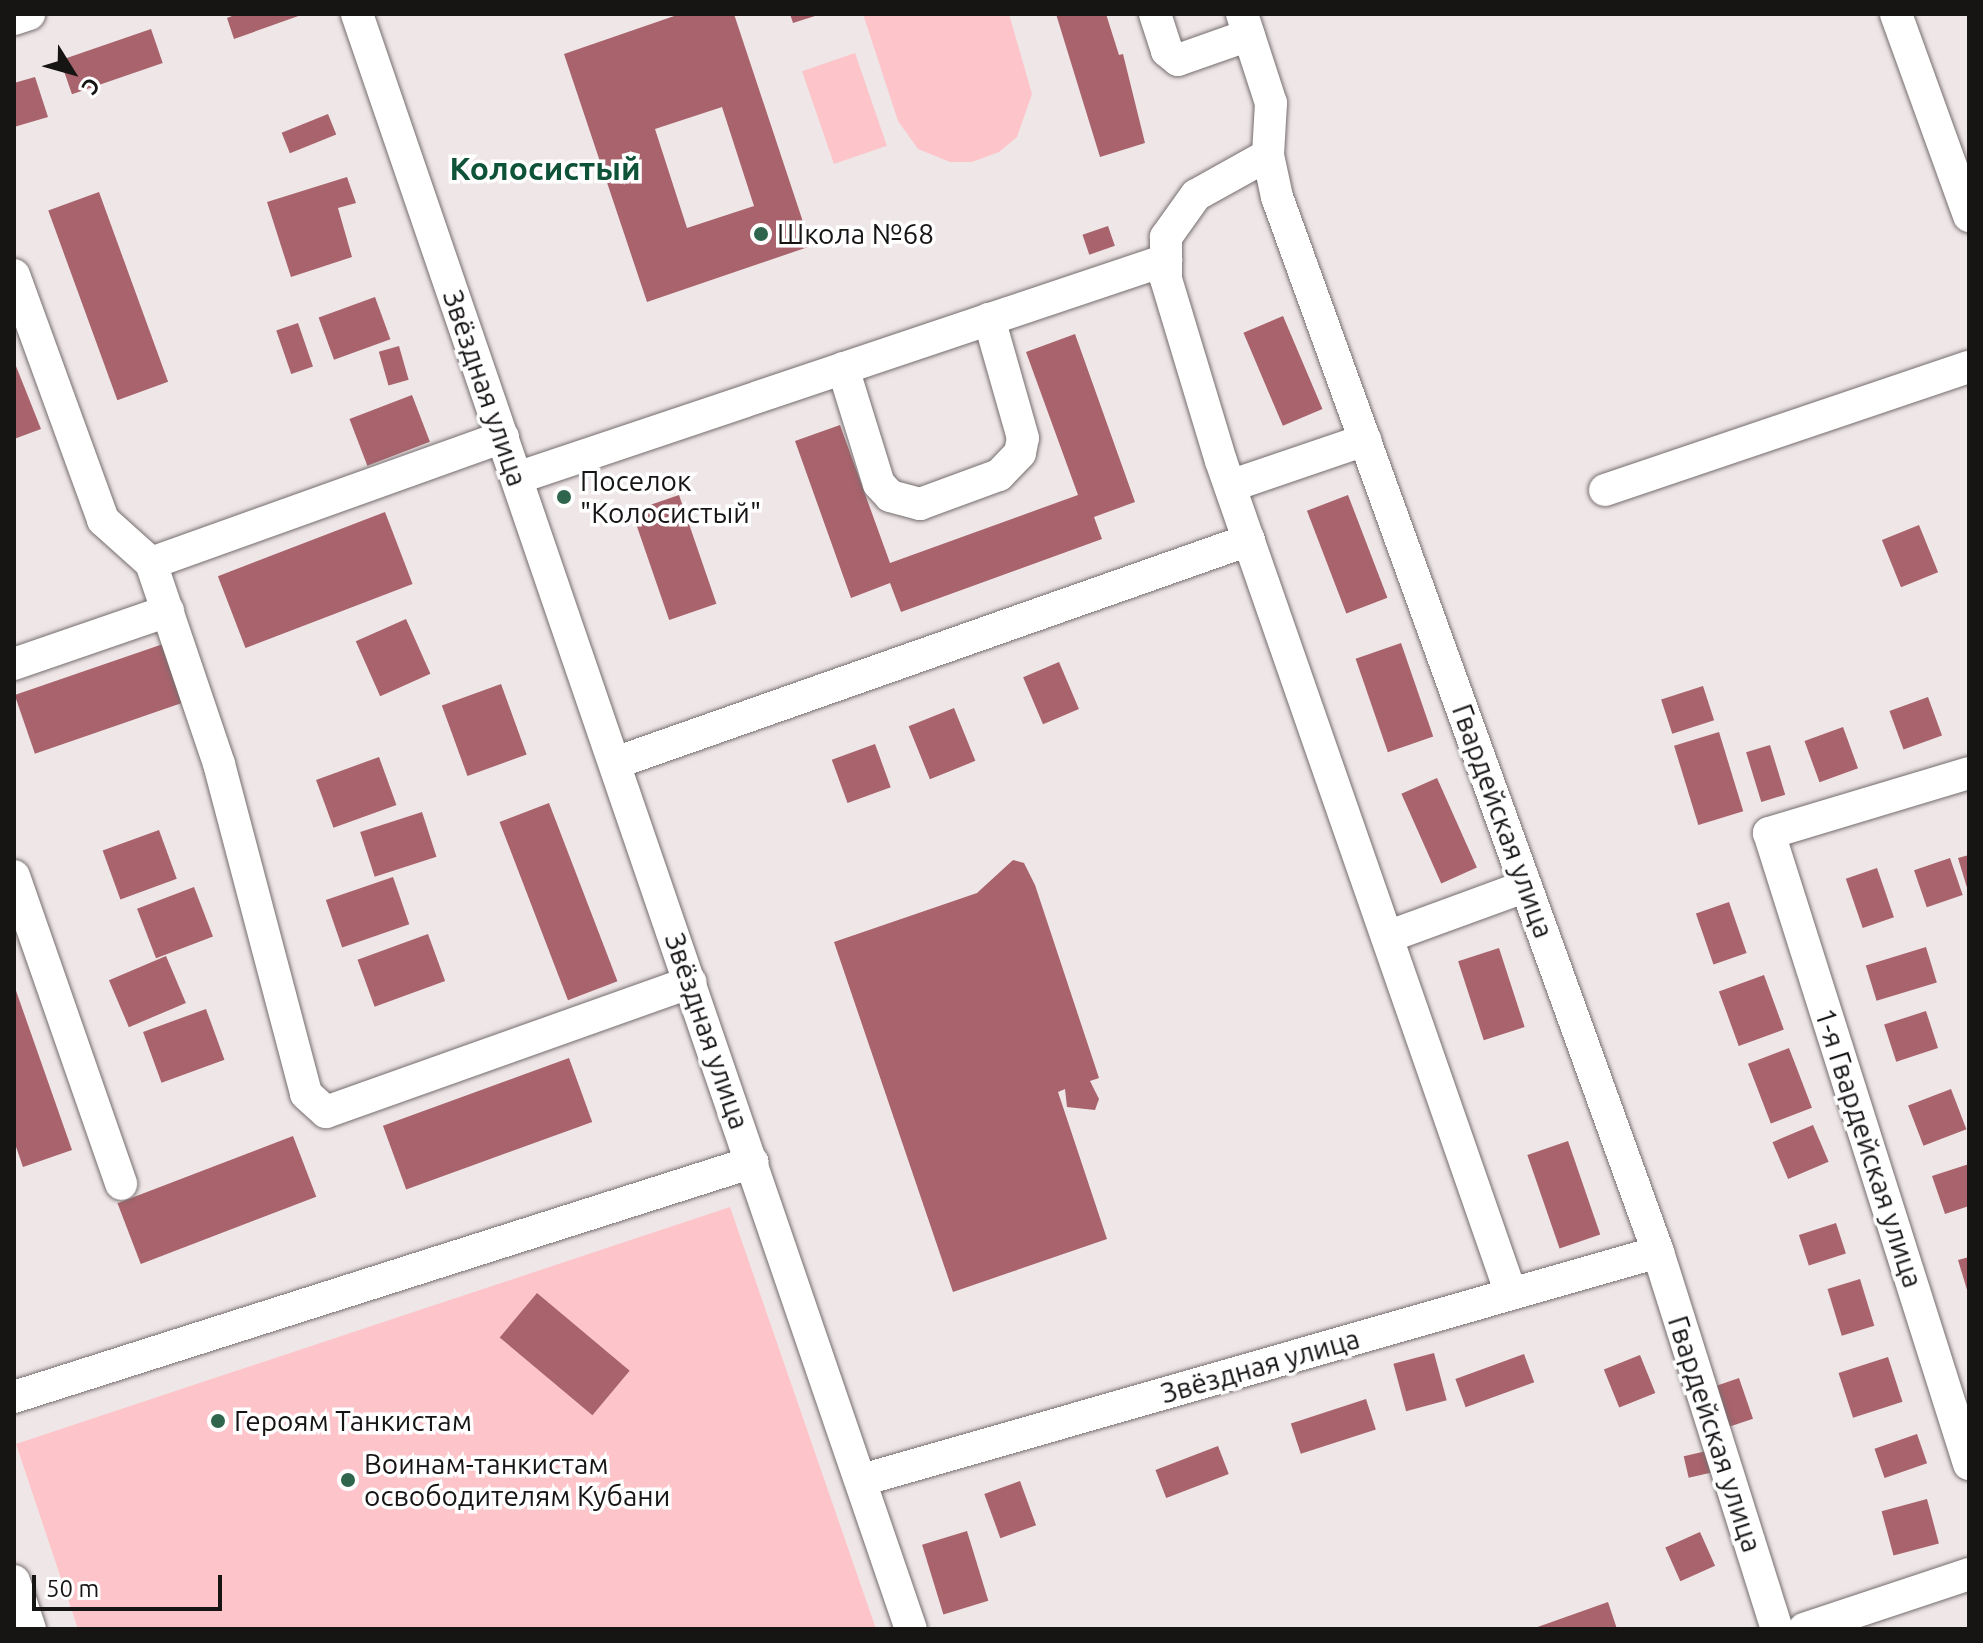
<!DOCTYPE html>
<meta charset="utf-8">
<style>
body{margin:0}
#map{position:relative;width:1983px;height:1643px;overflow:hidden;background:#efe6e7;font-family:Ubuntu,sans-serif}
div>[style]{position:absolute}
[style*='--x']{left:calc(var(--x)*1px);top:calc(var(--y)*1px);width:calc(var(--w)*1px);rotate:calc(var(--a)*1deg)}
.green>*{inset:0;background:#fdc5ca;transform-origin:0 0}
.building>*{inset:0;background:#a8636c;transform-origin:0 0}
.roads{filter:drop-shadow(0 0 2px #756d6e) drop-shadow(0 0 2px #756d6e)}
.minor>*{height:32px;margin:-16px;padding:0 16px;transform-origin:16px;border-radius:16px;background:#fff}
.dots>*{width:22px;height:22px;translate:-50% -50%;box-sizing:border-box;border:4px solid #fff;border-radius:50%}
span{translate:-50% -50%;white-space:nowrap;text-align:center;line-height:1.15;-webkit-text-stroke:7px #fff;paint-order:stroke}
.poi-label{font-size:28px;color:#171414}
.left{translate:0 -50%;text-align:left}
.street-label{font-size:28px;color:#171414}
.quarter-label{font-size:32px;color:#0e5338;font-weight:700}
.frame{position:absolute;inset:0;border:16px solid #171414;pointer-events:none}
.north{position:absolute;left:32px;top:32px;width:80px;height:80px;-webkit-text-stroke:6px #fff;paint-order:stroke;rotate:127deg;font-size:22px;font-weight:700;line-height:32px;text-align:center;color:#171414}
.north::after{content:'';display:block;margin:auto;width:28px;height:36px;background:#171414;clip-path:polygon(50% 0,100% 100%,50% 72%,0 100%)}
.scale{position:absolute;left:32px;top:1575px;width:190px;height:36px;box-sizing:border-box;border:4px solid #171414;border-top:0;padding-left:10px;font-size:24px;line-height:28px;white-space:nowrap;color:#171414;-webkit-text-stroke:6px #fff;paint-order:stroke}
</style>
<div id="map">
<div class="green">
<i style="clip-path:polygon(863px 14px,1009px 14px,1032px 94px,1017px 137px,999px 152px,972px 162px,950px 162px,918px 149px,898px 121px)"></i>
<i style="left:855px;top:53px;width:98px;height:56px;rotate:71deg"></i>
<i style="clip-path:polygon(730px 1207px,876px 1629px,78px 1629px,16px 1444px)"></i>
</div>
<div class="building">
<i style="clip-path:polygon(237px 14px,304px 14px,234px 39px,227px 18px)"></i>
<i style="clip-path:polygon(evenodd,680px 14px,734px 14px,811px 246px,647px 302px,564px 54px,680px 14px,722px 107px,754px 206px,687px 228px,655px 129px,722px 107px)"></i>
<i style="clip-path:polygon(790px 14px,818px 14px,818px 15px,793px 23px)"></i>
<i style="clip-path:polygon(1056px 14px,1106px 14px,1119px 55px,1123px 54px,1145px 143px,1100px 157px)"></i>
<i style="left:151px;top:29px;width:36px;height:96px;rotate:71deg"></i>
<i style="clip-path:polygon(35px 77px,48px 117px,14px 127px,14px 83px)"></i>
<i style="left:328px;top:114px;width:22px;height:50px;rotate:68deg"></i>
<i style="clip-path:polygon(347px 177px,356px 203px,338px 208px,352px 257px,291px 277px,267px 202px)"></i>
<i style="left:99px;top:192px;width:202px;height:54px;rotate:70deg"></i>
<i style="left:1108px;top:226px;width:21px;height:27px;rotate:71deg"></i>
<i style="left:375px;top:297px;width:45px;height:60px;rotate:70deg"></i>
<i style="left:1283px;top:316px;width:101px;height:43px;rotate:67deg"></i>
<i style="left:298px;top:323px;width:46px;height:23px;rotate:71deg"></i>
<i style="clip-path:polygon(1075px 334px,1135px 502px,1094px 517px,1102px 539px,901px 612px,890px 583px,851px 598px,795px 441px,840px 425px,890px 563px,1078px 495px,1026px 352px)"></i>
<i style="left:399px;top:346px;width:35px;height:21px;rotate:74deg"></i>
<i style="clip-path:polygon(14px 361px,41px 429px,14px 439px)"></i>
<i style="left:412px;top:395px;width:50px;height:67px;rotate:69deg"></i>
<i style="left:679px;top:495px;width:115px;height:50px;rotate:71deg"></i>
<i style="left:1348px;top:495px;width:110px;height:44px;rotate:69deg"></i>
<i style="left:385px;top:512px;width:77px;height:179px;rotate:69deg"></i>
<i style="left:1919px;top:525px;width:51px;height:40px;rotate:68deg"></i>
<i style="left:406px;top:619px;width:60px;height:55px;rotate:66deg"></i>
<i style="left:166px;top:643px;width:62px;height:160px;rotate:71deg"></i>
<i style="left:1401px;top:643px;width:99px;height:48px;rotate:71deg"></i>
<i style="left:1059px;top:662px;width:51px;height:39px;rotate:67deg"></i>
<i style="left:501px;top:684px;width:75px;height:63px;rotate:70deg"></i>
<i style="left:1703px;top:686px;width:36px;height:44px;rotate:72deg"></i>
<i style="left:1928px;top:697px;width:41px;height:41px;rotate:70deg"></i>
<i style="left:954px;top:708px;width:57px;height:49px;rotate:68deg"></i>
<i style="left:1843px;top:727px;width:44px;height:41px;rotate:70deg"></i>
<i style="left:1719px;top:732px;width:83px;height:47px;rotate:73deg"></i>
<i style="left:875px;top:744px;width:46px;height:46px;rotate:70deg"></i>
<i style="left:1770px;top:745px;width:52px;height:25px;rotate:73deg"></i>
<i style="left:379px;top:757px;width:51px;height:67px;rotate:70deg"></i>
<i style="left:1437px;top:778px;width:98px;height:39px;rotate:66deg"></i>
<i style="left:549px;top:803px;width:191px;height:53px;rotate:69deg"></i>
<i style="left:422px;top:812px;width:47px;height:65px;rotate:72deg"></i>
<i style="left:159px;top:830px;width:52px;height:60px;rotate:70deg"></i>
<i style="clip-path:polygon(1969px 855px,1969px 891px,1968px 891px,1958px 858px)"></i>
<i style="left:1950px;top:858px;width:39px;height:38px;rotate:71deg"></i>
<i style="clip-path:polygon(1013px 860px,1024px 863px,1035px 885px,1099px 1078px,1090px 1081px,1099px 1099px,1095px 1110px,1067px 1107px,1065px 1089px,1058px 1092px,1107px 1239px,953px 1292px,834px 942px,977px 893px)"></i>
<i style="left:1877px;top:868px;width:52px;height:33px;rotate:71deg"></i>
<i style="left:393px;top:877px;width:50px;height:71px;rotate:71deg"></i>
<i style="left:194px;top:887px;width:53px;height:61px;rotate:69deg"></i>
<i style="left:1729px;top:902px;width:54px;height:35px;rotate:71deg"></i>
<i style="left:428px;top:934px;width:50px;height:75px;rotate:70deg"></i>
<i style="left:1926px;top:947px;width:37px;height:63px;rotate:73deg"></i>
<i style="left:1499px;top:948px;width:83px;height:43px;rotate:72deg"></i>
<i style="left:166px;top:956px;width:51px;height:62px;rotate:67deg"></i>
<i style="left:1764px;top:975px;width:58px;height:48px;rotate:70deg"></i>
<i style="clip-path:polygon(14px 985px,72px 1150px,23px 1167px,14px 1141px)"></i>
<i style="left:206px;top:1009px;width:54px;height:67px;rotate:70deg"></i>
<i style="left:1926px;top:1011px;width:39px;height:44px;rotate:72deg"></i>
<i style="left:1789px;top:1048px;width:64px;height:44px;rotate:69deg"></i>
<i style="left:569px;top:1058px;width:68px;height:198px;rotate:70deg"></i>
<i style="left:1951px;top:1089px;width:43px;height:46px;rotate:69deg"></i>
<i style="left:1813px;top:1125px;width:40px;height:44px;rotate:67deg"></i>
<i style="left:293px;top:1136px;width:65px;height:188px;rotate:69deg"></i>
<i style="left:1568px;top:1141px;width:99px;height:43px;rotate:71deg"></i>
<i style="clip-path:polygon(1969px 1164px,1969px 1206px,1945px 1214px,1932px 1176px)"></i>
<i style="left:1836px;top:1223px;width:32px;height:39px;rotate:72deg"></i>
<i style="clip-path:polygon(1969px 1257px,1969px 1293px,1968px 1293px,1958px 1260px)"></i>
<i style="left:1860px;top:1279px;width:49px;height:34px;rotate:73deg"></i>
<i style="left:537px;top:1293px;width:121px;height:58px;rotate:40deg"></i>
<i style="left:1434px;top:1353px;width:49px;height:42px;rotate:75deg"></i>
<i style="left:1524px;top:1354px;width:30px;height:73px;rotate:70deg"></i>
<i style="left:1640px;top:1355px;width:41px;height:39px;rotate:68deg"></i>
<i style="left:1888px;top:1357px;width:47px;height:52px;rotate:72deg"></i>
<i style="left:1739px;top:1378px;width:43px;height:26px;rotate:71deg"></i>
<i style="left:1366px;top:1399px;width:32px;height:79px;rotate:72deg"></i>
<i style="left:1917px;top:1434px;width:31px;height:45px;rotate:71deg"></i>
<i style="left:1218px;top:1446px;width:30px;height:67px;rotate:69deg"></i>
<i style="left:1711px;top:1450px;width:22px;height:28px;rotate:77deg"></i>
<i style="left:1020px;top:1481px;width:47px;height:38px;rotate:70deg"></i>
<i style="left:1927px;top:1499px;width:46px;height:47px;rotate:75deg"></i>
<i style="left:967px;top:1531px;width:73px;height:47px;rotate:73deg"></i>
<i style="left:1700px;top:1532px;width:37px;height:38px;rotate:66deg"></i>
<i style="clip-path:polygon(1608px 1602px,1617px 1629px,1532px 1629px)"></i>
</div>
<div class="roads">
<div class="minor">
<i style="--x:357;--y:14;--w:1707;--a:71.07"></i>
<i style="--x:1155;--y:14;--w:39;--a:72"></i>
<i style="--x:1167;--y:51;--w:14;--a:39"></i>
<i style="--x:1178;--y:60;--w:75;--a:-19.4"></i>
<i style="--x:1242;--y:14;--w:94;--a:72"></i>
<i style="--x:1271;--y:103;--w:52;--a:93.3"></i>
<i style="--x:1268;--y:155;--w:43;--a:77.9"></i>
<i style="--x:1277;--y:197;--w:1122;--a:70.14"></i>
<i style="--x:1658;--y:1252;--w:395;--a:72.5"></i>
<i style="--x:1896;--y:14;--w:215;--a:70.1"></i>
<i style="--x:14;--y:19;--w:16;--a:-18"></i>
<i style="--x:1268;--y:155;--w:82;--a:150.9"></i>
<i style="--x:1196;--y:195;--w:52;--a:125.5"></i>
<i style="--x:1166;--y:237;--w:42;--a:90"></i>
<i style="--x:1166;--y:279;--w:190;--a:73.2"></i>
<i style="--x:1221;--y:461;--w:882;--a:70.8"></i>
<i style="--x:14;--y:275;--w:261;--a:70"></i>
<i style="--x:103;--y:520;--w:64;--a:41.9"></i>
<i style="--x:843;--y:368;--w:121;--a:72.8"></i>
<i style="--x:879;--y:484;--w:16;--a:47"></i>
<i style="--x:890;--y:496;--w:31;--a:15"></i>
<i style="--x:920;--y:504;--w:84;--a:-20.2"></i>
<i style="--x:999;--y:475;--w:30;--a:-46"></i>
<i style="--x:1020;--y:453;--w:15;--a:-79"></i>
<i style="--x:1023;--y:438;--w:124;--a:-105.9"></i>
<i style="--x:503;--y:437;--w:374;--a:160.3"></i>
<i style="--x:151;--y:563;--w:212;--a:71.3"></i>
<i style="--x:219;--y:764;--w:341;--a:75.2"></i>
<i style="--x:306;--y:1094;--w:27;--a:42"></i>
<i style="--x:326;--y:1112;--w:387;--a:-19.6"></i>
<i style="--x:517;--y:478;--w:685;--a:-18.57"></i>
<i style="--x:1230;--y:486;--w:143;--a:-18.8"></i>
<i style="--x:1605;--y:490;--w:384;--a:-18.7"></i>
<i style="--x:14;--y:664;--w:163;--a:-19"></i>
<i style="--x:615;--y:763;--w:672;--a:-19.38"></i>
<i style="--x:1969;--y:773;--w:209;--a:163.3"></i>
<i style="--x:1769;--y:833;--w:662;--a:72.41"></i>
<i style="--x:14;--y:876;--w:326;--a:70.8"></i>
<i style="--x:1387;--y:937;--w:148;--a:-20.1"></i>
<i style="--x:14;--y:1397;--w:775;--a:-17.64"></i>
<i style="--x:862;--y:1480;--w:828;--a:-15.98"></i>
<i style="--x:14;--y:1581;--w:51;--a:71.6"></i>
<i style="--x:1804;--y:1629;--w:174;--a:-18.4"></i>
</div>
</div>
<div class="dots">
<i style="left:761px;top:234px;background:#2f654c"></i>
<i style="left:564px;top:497px;background:#2f654c"></i>
<i style="left:218px;top:1421px;background:#2f654c"></i>
<i style="left:348px;top:1480px;background:#2f654c"></i>
</div>
<div class="poi-label">
<span class="left" style="left:777px;top:234px">Школа №68</span>
<span class="left" style="left:580px;top:497px">Поселок<br>"Колосистый"</span>
<span class="left" style="left:234px;top:1421px">Героям Танкистам</span>
<span class="left" style="left:364px;top:1480px">Воинам-танкистам<br>освободителям Кубани</span>
</div>
<div class="street-label">
<span style="left:485px;top:388px;rotate:71deg">Звёздная улица</span>
<span style="left:1503px;top:821px;rotate:70deg">Гвардейская улица</span>
<span style="left:707px;top:1031px;rotate:71deg">Звёздная улица</span>
<span style="left:1869px;top:1148px;rotate:72deg">1-я Гвардейская улица</span>
<span style="left:1260px;top:1366px;rotate:-16deg">Звёздная улица</span>
<span style="left:1715px;top:1434px;rotate:72deg">Гвардейская улица</span>
</div>
<div class="quarter-label">
<span style="left:545px;top:168px">Колосистый</span>
</div>
<div class="frame"></div>
<div class="north">С</div>
<div class="scale">50 m</div>
</div>
